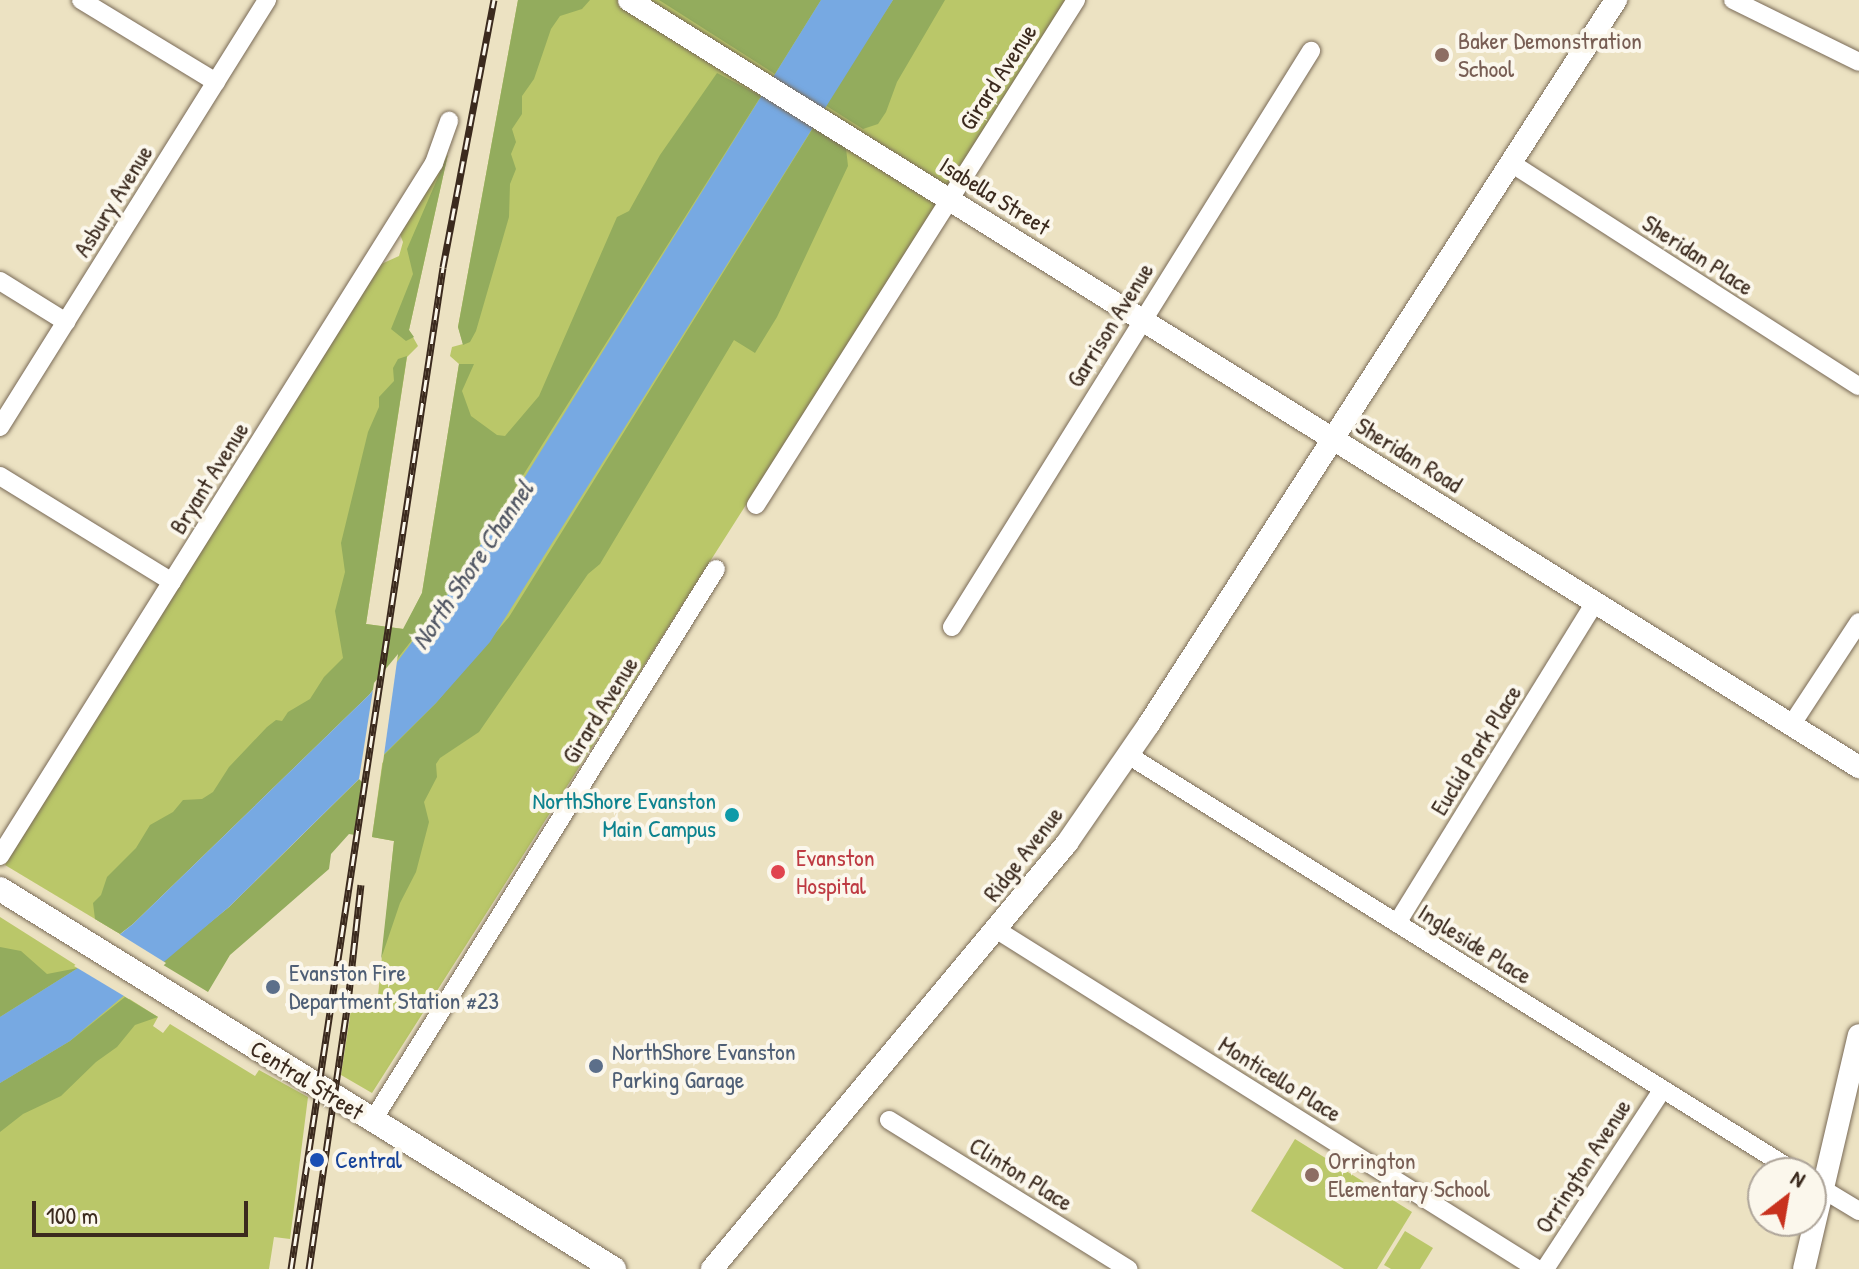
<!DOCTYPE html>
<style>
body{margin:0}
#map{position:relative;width:1859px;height:1269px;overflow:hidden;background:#ece2c2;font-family:"Patrick Hand",sans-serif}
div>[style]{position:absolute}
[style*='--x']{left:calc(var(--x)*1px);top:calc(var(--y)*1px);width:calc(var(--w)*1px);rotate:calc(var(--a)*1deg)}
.green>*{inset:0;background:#bac769}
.forest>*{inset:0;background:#93ac5d}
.water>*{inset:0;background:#77a9e2}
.pier>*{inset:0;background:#ece2c2}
.roads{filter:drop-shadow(0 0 2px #796a57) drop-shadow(0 0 2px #796a57)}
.minor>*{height:18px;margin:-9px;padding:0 9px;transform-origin:9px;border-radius:9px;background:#fff}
.tertiary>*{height:22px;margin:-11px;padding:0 11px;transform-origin:11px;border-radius:11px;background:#fff}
.secondary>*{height:24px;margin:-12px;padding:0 12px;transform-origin:12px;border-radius:12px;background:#fff}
.rail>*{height:7px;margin-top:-3.5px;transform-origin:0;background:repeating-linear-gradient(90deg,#fbf7ec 0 12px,#3b2a1e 0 24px);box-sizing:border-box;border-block:2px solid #3b2a1e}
.dots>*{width:22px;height:22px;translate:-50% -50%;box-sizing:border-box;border:4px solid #fbf7ec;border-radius:50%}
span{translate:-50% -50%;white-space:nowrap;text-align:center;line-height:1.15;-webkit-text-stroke:8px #fbf7ec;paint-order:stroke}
.education-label{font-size:24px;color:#785e54}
.left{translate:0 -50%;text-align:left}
.street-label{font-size:24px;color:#3b2a1e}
.culture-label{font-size:24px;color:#0d838f}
.right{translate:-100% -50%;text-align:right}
.health-label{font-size:24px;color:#be3a42}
.service-label{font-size:24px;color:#4e5e75}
.transit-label{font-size:24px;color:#164399}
.water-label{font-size:26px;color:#505663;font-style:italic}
.north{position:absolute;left:1747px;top:1157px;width:80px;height:80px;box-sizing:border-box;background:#fbf7ec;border:2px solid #aea59a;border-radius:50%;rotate:31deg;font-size:22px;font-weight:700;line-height:32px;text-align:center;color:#3b2a1e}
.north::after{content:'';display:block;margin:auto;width:28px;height:36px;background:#c8321e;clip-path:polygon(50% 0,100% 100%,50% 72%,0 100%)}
.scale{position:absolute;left:32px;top:1201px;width:216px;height:36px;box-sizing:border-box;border:4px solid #3b2a1e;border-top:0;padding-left:10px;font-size:24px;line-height:28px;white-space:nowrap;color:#3b2a1e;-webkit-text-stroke:6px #fbf7ec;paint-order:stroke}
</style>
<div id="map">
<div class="green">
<i style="clip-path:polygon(518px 0,1067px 0,372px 1093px,341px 1075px,352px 1003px,377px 1005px,394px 841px,372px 837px,396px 664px,120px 934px,5px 865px,379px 265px,399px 256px,403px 242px,399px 232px,448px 154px,409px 330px,418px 346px,407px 357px,366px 624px,404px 629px,422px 593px,459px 364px,450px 356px,452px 347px,463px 344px,458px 327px)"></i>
<i style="clip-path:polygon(0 917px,158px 1017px,153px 1026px,163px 1033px,170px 1024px,255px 1076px,259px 1070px,308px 1097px,290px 1239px,274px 1237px,269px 1269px,0 1269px)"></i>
<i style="clip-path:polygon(1295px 1139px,1412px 1212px,1377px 1269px,1344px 1269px,1251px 1211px)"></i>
<i style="clip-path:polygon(1405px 1231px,1433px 1248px,1420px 1269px,1391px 1269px,1384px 1265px)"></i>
</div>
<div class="forest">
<i style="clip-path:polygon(518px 0,590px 0,582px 9px,560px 16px,551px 29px,534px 79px,522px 96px,522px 114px,512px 129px,516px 142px,511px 154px,516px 169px,510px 184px,509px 217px,476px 331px,470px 342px,463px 345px,458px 327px)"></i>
<i style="clip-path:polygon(659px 0,821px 0,775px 74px)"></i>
<i style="clip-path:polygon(893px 0,945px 0,897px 82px,886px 112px,878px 124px,863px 129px,825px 105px)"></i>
<i style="clip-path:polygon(717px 73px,761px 96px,451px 590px,369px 695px,133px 924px,120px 934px,95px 919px,93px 903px,101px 895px,107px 877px,136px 848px,150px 825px,173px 812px,183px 800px,202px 799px,213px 792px,229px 767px,267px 727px,276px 720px,282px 721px,288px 712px,310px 699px,324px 677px,343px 658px,335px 611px,345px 572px,341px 543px,368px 432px,379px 407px,379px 397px,394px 381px,393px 368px,398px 359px,407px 356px,366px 624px,403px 629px,422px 593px,459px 364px,474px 364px,462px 391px,471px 416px,497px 435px,505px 436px,539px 396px,617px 217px,629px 211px,660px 155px)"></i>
<i style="clip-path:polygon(813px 128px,846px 148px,848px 166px,777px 317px,755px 353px,734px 340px,600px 564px,588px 574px,479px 732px,440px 758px,436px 764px,437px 777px,424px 802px,429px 822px,416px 872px,400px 903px,381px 959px,394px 841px,372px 837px,384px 755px,436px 703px,509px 617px)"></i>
<i style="clip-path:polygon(448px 154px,409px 330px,414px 337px,406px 341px,391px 329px,413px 274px,407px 249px)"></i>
<i style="clip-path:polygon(359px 779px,363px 779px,355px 835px,349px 834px,331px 854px,329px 869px,230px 955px,208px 992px,160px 963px,229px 907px)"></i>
<i style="clip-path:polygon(0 947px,21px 951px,47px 974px,78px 968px,0 1017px)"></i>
<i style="clip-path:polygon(125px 997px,158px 1017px,135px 1025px,117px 1047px,96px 1062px,61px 1096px,23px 1114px,0 1132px,0 1083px,70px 1041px)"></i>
</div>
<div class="water">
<i style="clip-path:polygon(821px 0,893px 0,490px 642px,436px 703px,229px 907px,70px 1041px,0 1083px,0 1017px,78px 968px,133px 924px,369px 695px,397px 662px,451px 590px,523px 480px)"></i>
</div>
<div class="pier">
<i style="clip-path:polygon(398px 654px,383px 762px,362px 782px,359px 779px,374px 683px)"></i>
<i style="clip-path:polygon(116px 932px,166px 963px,129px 999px,74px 966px)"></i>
</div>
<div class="roads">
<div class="minor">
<i style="--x:81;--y:0;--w:158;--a:31.3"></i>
<i style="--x:1733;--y:0;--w:140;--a:26.2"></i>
<i style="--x:1511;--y:163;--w:413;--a:32.7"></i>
<i style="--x:0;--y:281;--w:78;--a:31.8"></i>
<i style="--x:0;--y:427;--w:504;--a:-57.98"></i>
<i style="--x:0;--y:476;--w:202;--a:31.6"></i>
<i style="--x:756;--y:505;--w:598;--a:-57.64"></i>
<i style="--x:952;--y:627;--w:679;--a:-58.07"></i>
<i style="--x:1792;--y:724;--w:122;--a:-56.7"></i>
<i style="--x:1128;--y:755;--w:789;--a:32"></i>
<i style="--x:0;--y:856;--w:818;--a:-57.94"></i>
<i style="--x:434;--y:163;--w:45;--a:-70.3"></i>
<i style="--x:1397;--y:923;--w:377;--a:-58.3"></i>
<i style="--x:997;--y:930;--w:638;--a:32.12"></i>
<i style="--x:373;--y:1120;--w:649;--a:-58.1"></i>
<i style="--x:889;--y:1120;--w:282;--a:31.9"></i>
<i style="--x:1811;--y:1182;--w:56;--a:31.1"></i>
<i style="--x:1545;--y:1269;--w:214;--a:-56.8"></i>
</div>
<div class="tertiary">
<i style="--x:629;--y:0;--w:1450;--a:31.95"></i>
<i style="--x:712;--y:1269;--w:555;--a:-50.19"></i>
<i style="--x:1067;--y:843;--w:145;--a:-55.4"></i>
<i style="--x:1149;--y:724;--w:862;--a:-57.18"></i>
<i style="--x:1804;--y:1269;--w:240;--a:-76.8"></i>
</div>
<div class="secondary">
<i style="--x:0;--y:889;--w:722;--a:31.75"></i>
</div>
</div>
<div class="rail">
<i style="--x:291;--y:1269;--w:1013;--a:-81.37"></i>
<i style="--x:443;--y:267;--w:272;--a:-79.2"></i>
<i style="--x:309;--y:1269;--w:270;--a:-81.7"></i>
<i style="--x:348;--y:1002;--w:118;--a:-83.7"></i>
</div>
<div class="dots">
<i style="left:1442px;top:55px;background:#8d6e63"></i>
<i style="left:732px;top:815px;background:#0f9aa8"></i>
<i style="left:778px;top:872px;background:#e0444e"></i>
<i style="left:273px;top:987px;background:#5c6f8a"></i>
<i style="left:596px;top:1066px;background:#5c6f8a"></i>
<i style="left:317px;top:1160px;background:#1a4fb4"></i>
<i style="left:1312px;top:1175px;background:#8d6e63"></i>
</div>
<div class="education-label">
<span class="left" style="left:1458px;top:55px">Baker Demonstration<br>School</span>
<span class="left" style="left:1328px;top:1175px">Orrington<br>Elementary School</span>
</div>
<div class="street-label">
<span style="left:998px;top:77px;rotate:-57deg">Girard Avenue</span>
<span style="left:995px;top:196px;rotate:32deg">Isabella Street</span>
<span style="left:113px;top:201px;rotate:-58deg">Asbury Avenue</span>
<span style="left:1698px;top:255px;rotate:33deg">Sheridan Place</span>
<span style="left:1110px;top:325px;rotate:-58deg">Garrison Avenue</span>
<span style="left:1409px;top:455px;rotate:32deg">Sheridan Road</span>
<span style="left:209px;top:478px;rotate:-58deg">Bryant Avenue</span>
<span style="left:600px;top:710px;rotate:-58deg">Girard Avenue</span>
<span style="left:1476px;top:750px;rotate:-58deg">Euclid Park Place</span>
<span style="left:1023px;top:854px;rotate:-52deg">Ridge Avenue</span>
<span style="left:1475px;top:944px;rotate:32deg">Ingleside Place</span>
<span style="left:1280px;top:1079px;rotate:32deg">Monticello Place</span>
<span style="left:307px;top:1080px;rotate:32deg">Central Street</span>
<span style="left:1583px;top:1166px;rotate:-57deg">Orrington Avenue</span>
<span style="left:1021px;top:1174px;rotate:32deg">Clinton Place</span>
</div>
<div class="culture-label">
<span class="right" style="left:716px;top:815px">NorthShore Evanston<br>Main Campus</span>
</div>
<div class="health-label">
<span class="left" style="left:796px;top:872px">Evanston<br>Hospital</span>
</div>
<div class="service-label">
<span class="left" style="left:289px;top:987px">Evanston Fire<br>Department Station #23</span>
<span class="left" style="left:612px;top:1066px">NorthShore Evanston<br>Parking Garage</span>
</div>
<div class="transit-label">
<span class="left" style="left:335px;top:1160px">Central</span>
</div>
<div class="water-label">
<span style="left:472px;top:565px;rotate:-56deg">North Shore Channel</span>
</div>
<div class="north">N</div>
<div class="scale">100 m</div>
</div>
